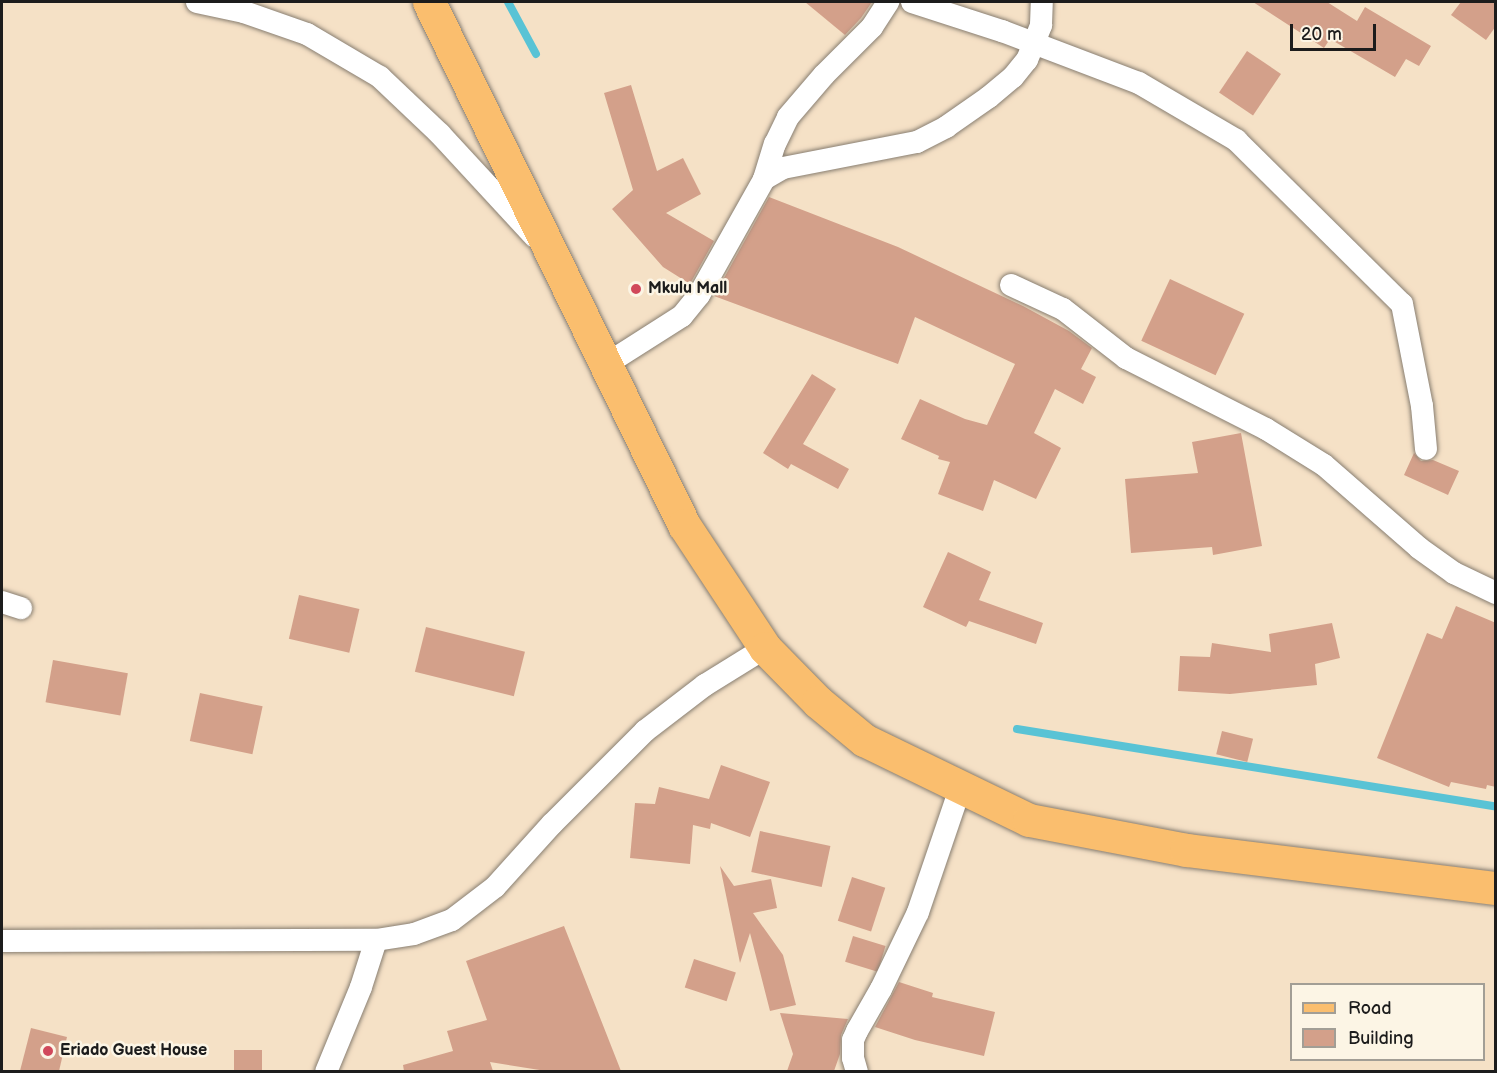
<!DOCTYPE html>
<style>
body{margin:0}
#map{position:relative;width:1497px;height:1073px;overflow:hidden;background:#f5e1c6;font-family:"Balsamiq Sans",sans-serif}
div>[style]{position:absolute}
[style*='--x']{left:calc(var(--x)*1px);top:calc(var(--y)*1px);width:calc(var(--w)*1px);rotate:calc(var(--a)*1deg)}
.stream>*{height:8px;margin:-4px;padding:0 4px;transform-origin:4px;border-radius:4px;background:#59c3d5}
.building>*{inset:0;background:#d3a08a;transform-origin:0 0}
.roads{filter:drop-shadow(0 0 2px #887e71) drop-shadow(0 0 2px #887e71)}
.street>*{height:22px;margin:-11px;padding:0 11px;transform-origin:11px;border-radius:11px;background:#fff}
.primary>*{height:33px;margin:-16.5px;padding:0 16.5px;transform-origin:16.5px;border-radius:16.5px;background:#fabe6e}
.dots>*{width:16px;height:16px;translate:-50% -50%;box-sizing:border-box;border:3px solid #fcf5e5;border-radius:50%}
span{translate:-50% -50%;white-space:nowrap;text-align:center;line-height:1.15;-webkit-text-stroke:5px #fcf5e5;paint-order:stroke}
.poi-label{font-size:16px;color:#1c1c1c;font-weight:700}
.left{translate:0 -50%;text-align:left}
.frame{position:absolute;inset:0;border:3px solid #1c1c1c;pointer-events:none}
.legend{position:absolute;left:1290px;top:983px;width:195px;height:78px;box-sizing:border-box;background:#fcf5e5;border:2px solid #a29e95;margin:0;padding:8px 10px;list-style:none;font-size:18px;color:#1c1c1c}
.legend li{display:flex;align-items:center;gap:12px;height:30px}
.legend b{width:30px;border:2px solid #a29e95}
.scale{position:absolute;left:1290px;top:24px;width:86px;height:27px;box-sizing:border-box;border:3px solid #1c1c1c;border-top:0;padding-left:8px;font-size:18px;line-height:21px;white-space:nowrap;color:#1c1c1c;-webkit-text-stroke:4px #fcf5e5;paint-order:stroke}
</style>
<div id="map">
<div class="stream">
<i style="--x:508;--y:2;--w:59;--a:61.7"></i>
<i style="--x:1017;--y:729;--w:485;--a:9.2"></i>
</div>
<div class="building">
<i style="clip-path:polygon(805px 2px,872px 2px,861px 18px,845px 35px)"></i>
<i style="clip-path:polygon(1253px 2px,1327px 2px,1357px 21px,1365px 7px,1431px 46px,1419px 66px,1406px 59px,1395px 77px,1330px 39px,1324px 48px)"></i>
<i style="clip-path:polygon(1461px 2px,1496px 2px,1496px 26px,1486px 40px,1451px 15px)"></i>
<i style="left:1247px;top:51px;width:41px;height:50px;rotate:34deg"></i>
<i style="clip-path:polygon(631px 85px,657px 171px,683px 158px,701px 194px,666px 213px,714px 241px,690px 284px,663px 267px,612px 209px,633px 190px,604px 93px)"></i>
<i style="clip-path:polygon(769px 197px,898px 247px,1023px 306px,1069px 331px,1092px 348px,1081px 369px,1096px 377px,1083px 404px,1055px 389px,1034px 433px,1061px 448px,1036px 499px,994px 480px,983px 511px,938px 494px,950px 462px,938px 459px,939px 456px,901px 439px,920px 399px,965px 419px,987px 425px,1015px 364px,915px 317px,898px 364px,714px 296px)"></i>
<i style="left:1170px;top:279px;width:82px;height:68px;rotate:25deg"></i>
<i style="clip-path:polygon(812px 374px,836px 389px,803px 444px,849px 469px,838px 489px,791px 464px,788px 469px,763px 453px)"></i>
<i style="clip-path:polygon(1241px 433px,1262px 546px,1213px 555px,1212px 547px,1131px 553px,1125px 479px,1198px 473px,1192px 442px)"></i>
<i style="clip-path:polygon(1414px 453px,1421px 461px,1433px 460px,1459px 471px,1448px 495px,1404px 475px)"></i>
<i style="clip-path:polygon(948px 552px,991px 572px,979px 600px,1043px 623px,1036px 644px,969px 621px,966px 627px,923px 607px)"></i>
<i style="left:299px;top:595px;width:62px;height:45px;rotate:13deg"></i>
<i style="clip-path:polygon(1456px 606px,1496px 623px,1496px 787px,1487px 785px,1486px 789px,1451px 782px,1449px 787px,1377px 758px,1427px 633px,1442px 639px)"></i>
<i style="clip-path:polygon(1332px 623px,1340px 658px,1315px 664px,1317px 685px,1230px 694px,1178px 691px,1180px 656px,1210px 657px,1212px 643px,1271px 652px,1269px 634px)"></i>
<i style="left:426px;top:627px;width:102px;height:46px;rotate:14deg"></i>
<i style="left:53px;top:660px;width:76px;height:43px;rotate:10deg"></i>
<i style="left:200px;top:693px;width:64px;height:49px;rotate:12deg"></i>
<i style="left:1222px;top:731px;width:32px;height:24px;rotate:14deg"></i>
<i style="clip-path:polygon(721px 765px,770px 782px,750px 837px,711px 823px,710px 829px,693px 825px,690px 864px,630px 858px,635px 803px,655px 804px,659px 787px,709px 799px)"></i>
<i style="left:760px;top:831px;width:72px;height:42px;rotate:12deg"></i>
<i style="clip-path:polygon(720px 866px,734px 886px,771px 879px,777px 908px,753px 913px,783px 955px,796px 1005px,770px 1011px,750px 933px,740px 963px)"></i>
<i style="left:852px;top:877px;width:35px;height:46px;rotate:18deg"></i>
<i style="clip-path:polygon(564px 926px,621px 1071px,546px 1071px,490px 1062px,493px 1071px,404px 1071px,403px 1065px,453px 1051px,447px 1031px,487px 1020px,466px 961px)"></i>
<i style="left:853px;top:936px;width:34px;height:27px;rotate:17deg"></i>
<i style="left:694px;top:959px;width:44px;height:30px;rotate:18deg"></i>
<i style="clip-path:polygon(899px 982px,933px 993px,932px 997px,995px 1012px,984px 1056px,915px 1040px,875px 1027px)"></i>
<i style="clip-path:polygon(780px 1013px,848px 1019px,841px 1035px,840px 1054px,834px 1071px,787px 1071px,793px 1054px)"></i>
<i style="clip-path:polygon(31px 1028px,67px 1037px,59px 1071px,20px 1071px)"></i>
<i style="left:234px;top:1050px;width:28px;height:21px"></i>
</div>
<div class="roads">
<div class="street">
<i style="--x:197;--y:2;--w:48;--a:12"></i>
<i style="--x:244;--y:12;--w:67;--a:19.2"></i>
<i style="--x:307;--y:34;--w:85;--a:30.5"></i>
<i style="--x:380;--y:77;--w:83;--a:43.5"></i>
<i style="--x:440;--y:134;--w:139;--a:47.3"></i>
<i style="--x:912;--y:2;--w:95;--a:17.9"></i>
<i style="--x:1002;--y:31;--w:147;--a:20.8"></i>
<i style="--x:1139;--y:83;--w:113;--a:30.4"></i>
<i style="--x:1236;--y:140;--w:233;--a:44.7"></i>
<i style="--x:1402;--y:304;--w:104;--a:78.9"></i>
<i style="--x:1422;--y:406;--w:43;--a:84.7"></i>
<i style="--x:764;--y:179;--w:37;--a:-73"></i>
<i style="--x:775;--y:144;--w:30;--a:-64"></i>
<i style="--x:788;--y:117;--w:55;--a:-49.4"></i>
<i style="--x:824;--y:75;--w:68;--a:-45"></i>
<i style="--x:872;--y:27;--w:30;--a:-57"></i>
<i style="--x:1011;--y:285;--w:57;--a:24.8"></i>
<i style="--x:1063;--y:309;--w:80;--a:37.9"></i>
<i style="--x:1126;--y:358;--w:157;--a:26.9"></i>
<i style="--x:1266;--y:429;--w:68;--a:31.8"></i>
<i style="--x:1324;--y:465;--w:126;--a:41.1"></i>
<i style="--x:1419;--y:548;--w:43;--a:35.5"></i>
<i style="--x:1454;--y:573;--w:47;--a:25.5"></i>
<i style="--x:605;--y:365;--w:91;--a:-32.5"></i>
<i style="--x:682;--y:316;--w:27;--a:-51"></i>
<i style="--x:699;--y:295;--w:133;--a:-60.7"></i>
<i style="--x:764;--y:179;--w:22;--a:-30"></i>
<i style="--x:783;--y:168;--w:136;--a:-11"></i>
<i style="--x:917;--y:142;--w:33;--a:-27"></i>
<i style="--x:946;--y:127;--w:52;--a:-34.9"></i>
<i style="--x:989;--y:97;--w:31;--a:-40"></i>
<i style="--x:1013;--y:77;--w:22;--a:-51"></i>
<i style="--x:1027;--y:60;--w:38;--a:-68"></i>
<i style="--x:1041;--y:25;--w:23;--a:-88"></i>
<i style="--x:2;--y:602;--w:20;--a:18"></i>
<i style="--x:2;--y:941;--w:374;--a:-0.2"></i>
<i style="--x:376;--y:940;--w:38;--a:-9"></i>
<i style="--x:414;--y:934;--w:40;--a:-20.2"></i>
<i style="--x:452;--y:920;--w:54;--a:-37.5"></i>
<i style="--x:495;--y:887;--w:85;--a:-47.9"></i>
<i style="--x:552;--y:824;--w:132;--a:-45"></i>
<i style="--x:645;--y:731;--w:76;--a:-37.5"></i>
<i style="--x:705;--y:685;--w:70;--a:-31.7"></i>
<i style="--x:326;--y:1072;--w:92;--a:-67.6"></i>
<i style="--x:361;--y:987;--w:49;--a:-72.3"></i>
<i style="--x:857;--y:1072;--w:15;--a:-106"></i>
<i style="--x:853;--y:1058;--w:18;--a:-90"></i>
<i style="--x:853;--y:1040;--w:10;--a:-66"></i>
<i style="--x:857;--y:1031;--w:48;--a:-60.3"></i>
<i style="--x:881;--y:989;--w:85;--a:-64.3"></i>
<i style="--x:918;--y:912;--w:133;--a:-71.2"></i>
</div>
<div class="primary">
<i style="--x:429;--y:2;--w:582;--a:64.01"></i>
<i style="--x:684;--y:525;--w:147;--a:56.6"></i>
<i style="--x:765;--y:648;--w:76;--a:45.5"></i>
<i style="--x:818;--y:702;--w:60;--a:39.6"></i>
<i style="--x:864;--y:740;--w:183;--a:25.9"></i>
<i style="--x:1029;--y:820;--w:160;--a:10.8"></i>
<i style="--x:1186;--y:850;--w:312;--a:7"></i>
</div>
</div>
<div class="dots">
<i style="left:636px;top:289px;background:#d1495b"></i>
<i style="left:48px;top:1051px;background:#d1495b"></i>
</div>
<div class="poi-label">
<span class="left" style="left:648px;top:289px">Mkulu Mall</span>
<span class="left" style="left:60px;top:1051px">Eriado Guest House</span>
</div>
<div class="frame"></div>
<ul class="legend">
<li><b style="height:8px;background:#fabe6e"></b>Road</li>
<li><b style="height:16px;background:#d3a08a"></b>Building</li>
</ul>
<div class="scale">20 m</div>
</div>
